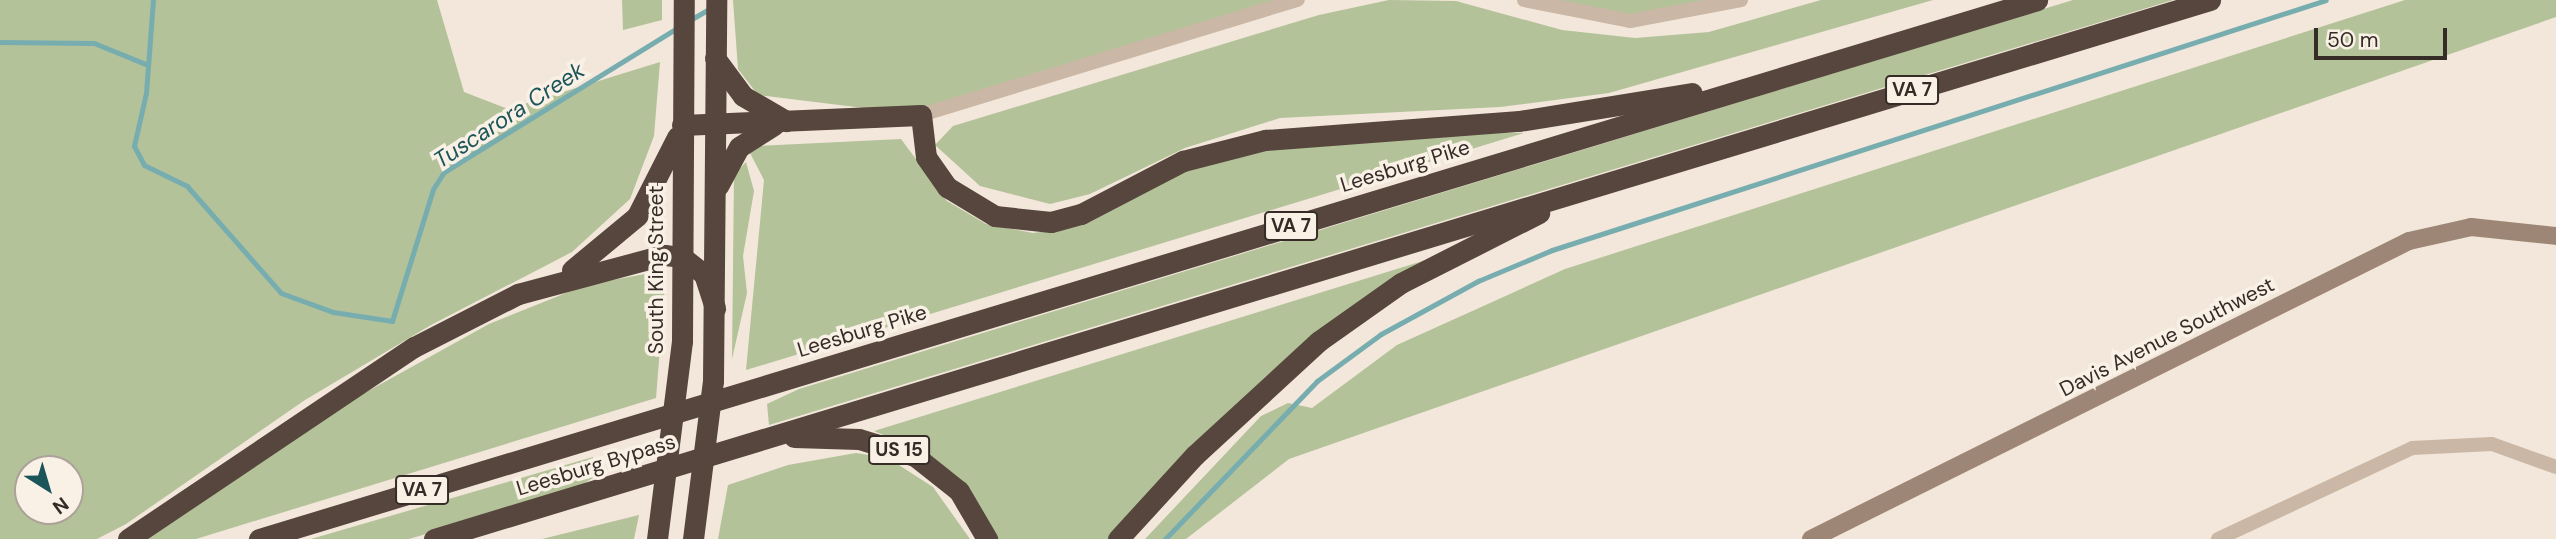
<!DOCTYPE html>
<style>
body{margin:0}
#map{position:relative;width:2556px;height:539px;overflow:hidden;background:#f2e7da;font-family:"DM Sans",sans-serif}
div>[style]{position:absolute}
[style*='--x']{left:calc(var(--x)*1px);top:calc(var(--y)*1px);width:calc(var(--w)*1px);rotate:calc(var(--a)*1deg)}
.green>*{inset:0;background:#b3c299}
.stream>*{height:5px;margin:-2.5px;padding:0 2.5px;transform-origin:2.5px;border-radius:2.5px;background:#78adb0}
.street>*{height:14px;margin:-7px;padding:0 7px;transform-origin:7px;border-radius:7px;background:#cbb7a5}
.secondary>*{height:18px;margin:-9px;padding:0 9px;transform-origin:9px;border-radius:9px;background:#9e8677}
.highway>*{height:21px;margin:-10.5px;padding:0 10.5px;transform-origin:10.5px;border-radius:10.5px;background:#57463d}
span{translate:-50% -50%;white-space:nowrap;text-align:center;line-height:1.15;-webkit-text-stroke:7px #faf1e6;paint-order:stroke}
.shield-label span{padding:2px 5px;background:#faf1e6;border:2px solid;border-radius:5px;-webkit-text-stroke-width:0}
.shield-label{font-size:19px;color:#362c27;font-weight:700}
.street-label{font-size:21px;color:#362c27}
.water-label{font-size:23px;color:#1b5459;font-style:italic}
.north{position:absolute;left:14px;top:455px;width:70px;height:70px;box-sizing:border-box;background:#faf1e6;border:2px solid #aca29a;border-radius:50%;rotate:143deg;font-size:19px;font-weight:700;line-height:28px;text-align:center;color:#362c27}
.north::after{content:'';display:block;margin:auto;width:24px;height:32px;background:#1b5459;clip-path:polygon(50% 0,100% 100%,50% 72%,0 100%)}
.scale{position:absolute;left:2314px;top:28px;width:133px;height:32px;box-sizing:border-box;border:4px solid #362c27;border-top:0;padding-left:9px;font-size:21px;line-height:24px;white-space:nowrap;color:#362c27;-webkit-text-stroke:5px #faf1e6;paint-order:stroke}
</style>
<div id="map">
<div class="green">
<i style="clip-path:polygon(evenodd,0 0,437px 0,464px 92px,508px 109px,660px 62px,654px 136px,630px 199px,572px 252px,431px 325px,305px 400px,126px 524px,97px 539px,0 539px,0 0,28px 469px,70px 469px,70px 511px,28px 511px,28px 469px)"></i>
<i style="clip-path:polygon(622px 0,662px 0,662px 20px,623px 30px)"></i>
<i style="clip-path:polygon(733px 0,1296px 0,921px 115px,758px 95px,738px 69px)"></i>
<i style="clip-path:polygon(1389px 0,1456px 1px,1562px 30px,1635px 38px,1709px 32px,1821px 0,1933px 0,1609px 93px,1500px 107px,1280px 118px,1185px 148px,1090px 194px,1050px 204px,980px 186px,935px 145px,953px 126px,1319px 15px)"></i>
<i style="clip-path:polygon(1524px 0,1734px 0,1692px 12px,1590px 17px)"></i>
<i style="clip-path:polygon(2073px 0,2173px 0,769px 425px,767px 404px,799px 389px)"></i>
<i style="clip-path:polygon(2405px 0,2556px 0,2556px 17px,1289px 459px,1186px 539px,1145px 539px,1261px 416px,1288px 403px,1312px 408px,1397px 345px,1565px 269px)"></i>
<i style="clip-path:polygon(1486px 132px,1524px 133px,746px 370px,764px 180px,749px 151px,757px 146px,901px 139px,947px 201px,986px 224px,1033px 233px,1056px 230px,1194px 167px,1264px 147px)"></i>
<i style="clip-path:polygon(746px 162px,754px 191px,743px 256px,747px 293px,732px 359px,734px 175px)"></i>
<i style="clip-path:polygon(1442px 255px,1387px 286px,1109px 539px,992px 539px,927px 454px,874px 431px)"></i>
<i style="clip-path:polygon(645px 274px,665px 286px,656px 398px,196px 539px,145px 539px,361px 395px,489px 324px,586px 285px)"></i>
<i style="clip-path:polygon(856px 453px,888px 458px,933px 487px,970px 539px,718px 539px,728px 485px,788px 465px)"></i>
<i style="clip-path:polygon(593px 457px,593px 478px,571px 491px,409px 539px,311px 539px)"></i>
<i style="clip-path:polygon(639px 515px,634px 539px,542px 539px)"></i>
</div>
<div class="stream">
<i style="--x:153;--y:0;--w:93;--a:94.3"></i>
<i style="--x:146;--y:93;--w:54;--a:102.8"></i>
<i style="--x:134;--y:146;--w:21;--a:62"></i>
<i style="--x:144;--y:165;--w:48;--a:26"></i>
<i style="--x:187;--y:186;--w:142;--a:48.7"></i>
<i style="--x:281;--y:293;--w:55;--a:20.1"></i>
<i style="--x:333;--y:312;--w:60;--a:8.7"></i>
<i style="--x:392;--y:321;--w:138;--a:-72.7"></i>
<i style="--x:433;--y:189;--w:20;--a:-57"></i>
<i style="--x:444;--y:172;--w:276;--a:-31.7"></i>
<i style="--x:690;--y:20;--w:22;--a:-30"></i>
<i style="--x:0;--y:42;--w:94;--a:0.6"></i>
<i style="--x:94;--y:43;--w:58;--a:22.2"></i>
<i style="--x:1165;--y:539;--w:219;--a:-46.1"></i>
<i style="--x:1317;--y:381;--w:79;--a:-36.3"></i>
<i style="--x:1381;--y:334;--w:111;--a:-28.7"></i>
<i style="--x:1478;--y:281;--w:80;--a:-22.7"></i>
<i style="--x:1552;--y:250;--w:813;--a:-17.9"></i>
</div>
<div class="street">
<i style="--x:1524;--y:0;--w:108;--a:11.2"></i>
<i style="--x:1630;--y:21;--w:113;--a:-10.7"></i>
<i style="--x:921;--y:115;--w:394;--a:-17"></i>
<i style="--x:2218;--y:539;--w:214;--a:-25.1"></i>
<i style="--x:2412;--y:448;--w:80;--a:-2.9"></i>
<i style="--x:2492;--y:444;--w:68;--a:19.8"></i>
</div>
<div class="secondary">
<i style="--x:1811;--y:539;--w:668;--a:-26.49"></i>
<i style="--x:2409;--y:241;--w:64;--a:-12.7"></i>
<i style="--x:2471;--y:227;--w:85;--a:6"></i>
</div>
<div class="highway">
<i style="--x:715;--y:58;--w:47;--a:53.6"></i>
<i style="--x:743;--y:96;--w:50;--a:30.2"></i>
<i style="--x:682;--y:125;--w:239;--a:-2.4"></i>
<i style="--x:921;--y:115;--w:42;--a:83.2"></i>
<i style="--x:926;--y:157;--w:37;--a:55"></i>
<i style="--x:947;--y:187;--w:56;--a:31.1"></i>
<i style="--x:995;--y:216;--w:56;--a:6.1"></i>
<i style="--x:1051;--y:222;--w:31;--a:-15"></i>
<i style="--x:1081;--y:214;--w:115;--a:-27.5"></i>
<i style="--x:1183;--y:161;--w:85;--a:-14.4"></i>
<i style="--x:1265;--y:140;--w:255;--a:-4.3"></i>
<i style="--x:1519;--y:121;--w:175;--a:-9.2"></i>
<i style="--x:718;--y:186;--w:44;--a:-61.7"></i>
<i style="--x:739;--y:147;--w:41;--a:-32.2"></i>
<i style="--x:572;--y:270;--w:85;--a:-39.7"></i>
<i style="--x:637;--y:216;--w:89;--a:-63.1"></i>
<i style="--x:794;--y:437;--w:65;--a:1.8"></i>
<i style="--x:859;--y:439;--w:59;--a:16.9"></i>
<i style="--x:915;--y:456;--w:56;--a:38.5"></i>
<i style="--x:959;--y:491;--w:56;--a:59.7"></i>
<i style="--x:128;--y:539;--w:344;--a:-33.9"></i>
<i style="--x:414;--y:347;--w:117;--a:-27"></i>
<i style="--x:518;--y:294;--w:151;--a:-15"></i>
<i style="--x:664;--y:255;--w:18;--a:6"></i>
<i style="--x:682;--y:257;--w:28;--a:38"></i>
<i style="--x:704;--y:274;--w:36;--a:72"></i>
<i style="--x:259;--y:539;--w:1858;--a:-16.86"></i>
<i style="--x:434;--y:539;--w:1856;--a:-16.88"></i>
<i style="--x:657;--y:539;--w:200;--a:-82.8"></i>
<i style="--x:682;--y:341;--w:341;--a:-89.7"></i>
<i style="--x:693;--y:539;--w:159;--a:-82.8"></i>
<i style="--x:713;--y:381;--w:381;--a:-89.5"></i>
<i style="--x:1118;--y:539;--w:114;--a:-47.5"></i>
<i style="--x:1195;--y:455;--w:168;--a:-42.6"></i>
<i style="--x:1319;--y:341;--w:100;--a:-35.3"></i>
<i style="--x:1401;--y:283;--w:155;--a:-26.9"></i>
</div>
<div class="shield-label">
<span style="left:1912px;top:90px">VA 7</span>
<span style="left:1291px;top:226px">VA 7</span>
<span style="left:899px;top:450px">US 15</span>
<span style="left:422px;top:490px">VA 7</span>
</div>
<div class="street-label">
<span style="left:1405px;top:166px;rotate:-17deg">Leesburg Pike</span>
<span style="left:656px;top:270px;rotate:-90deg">South King Street</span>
<span style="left:862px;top:331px;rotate:-17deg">Leesburg Pike</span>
<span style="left:2167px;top:337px;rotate:-27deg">Davis Avenue Southwest</span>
<span style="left:596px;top:465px;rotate:-17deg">Leesburg Bypass</span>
</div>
<div class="water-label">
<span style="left:509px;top:115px;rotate:-33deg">Tuscarora Creek</span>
</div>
<div class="north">N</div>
<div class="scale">50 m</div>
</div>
